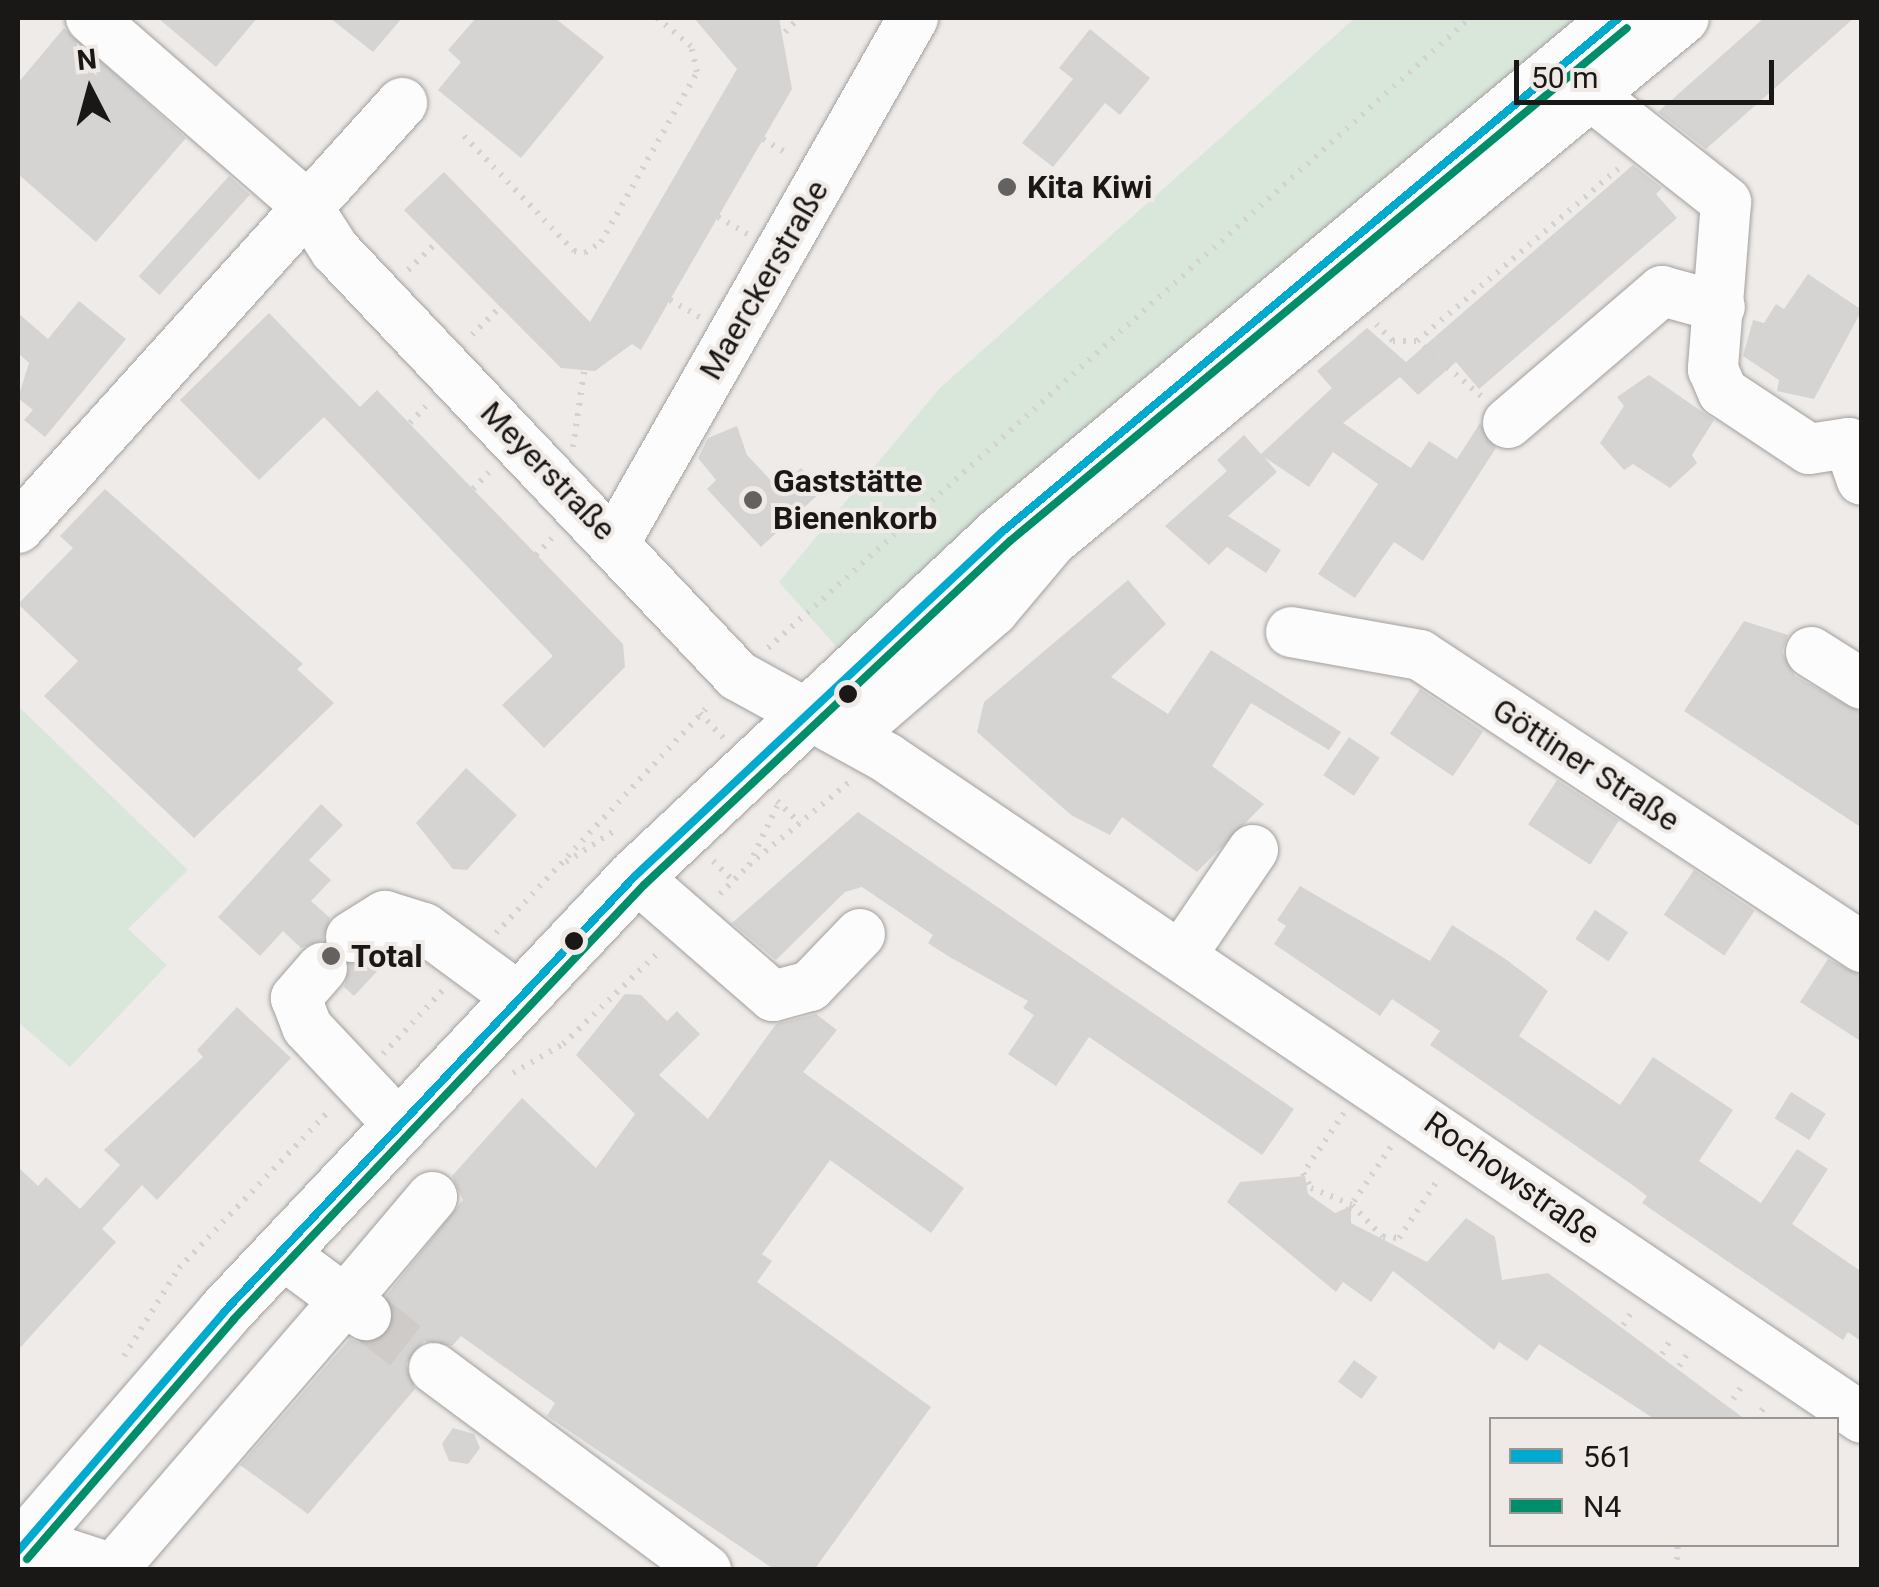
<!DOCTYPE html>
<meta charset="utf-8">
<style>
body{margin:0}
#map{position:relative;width:1879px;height:1587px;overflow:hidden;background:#eeebe8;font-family:Roboto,sans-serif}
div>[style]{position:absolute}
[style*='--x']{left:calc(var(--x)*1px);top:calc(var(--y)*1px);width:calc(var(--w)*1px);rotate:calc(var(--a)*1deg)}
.green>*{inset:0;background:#d8e7da}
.building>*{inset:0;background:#d6d4d2;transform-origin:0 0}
.minor-tunnel>*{height:50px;margin-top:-25px;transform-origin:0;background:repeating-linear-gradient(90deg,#cecbc9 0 50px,transparent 0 75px)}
.path>*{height:6px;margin-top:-3px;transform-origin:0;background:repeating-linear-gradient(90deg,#d3d2d1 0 2.5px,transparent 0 10.5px)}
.roads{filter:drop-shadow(0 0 2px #a2a09e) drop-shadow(0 0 2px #a2a09e)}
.minor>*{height:50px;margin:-25px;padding:0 25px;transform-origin:25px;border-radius:25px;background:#fcfcfc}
.major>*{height:55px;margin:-27.5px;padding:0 27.5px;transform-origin:27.5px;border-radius:27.5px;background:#fcfcfc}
.bus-1>*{height:8px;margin:-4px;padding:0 4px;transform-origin:4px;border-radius:4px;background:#00a9ce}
.bus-2>*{height:8px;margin:-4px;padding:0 4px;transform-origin:4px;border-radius:4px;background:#008d6a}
.dots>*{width:28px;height:28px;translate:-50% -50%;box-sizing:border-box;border:5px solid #f0eae6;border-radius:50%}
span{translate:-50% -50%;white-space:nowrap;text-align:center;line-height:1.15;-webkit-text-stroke:8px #f0eae6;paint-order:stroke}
.poi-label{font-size:32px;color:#1a1817;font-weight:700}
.left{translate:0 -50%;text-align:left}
.street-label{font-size:32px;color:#1a1817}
.frame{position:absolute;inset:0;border:20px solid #1a1817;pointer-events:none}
.legend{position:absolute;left:1489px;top:1417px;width:350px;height:130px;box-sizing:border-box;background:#f0eae6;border:2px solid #9a9693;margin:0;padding:12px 18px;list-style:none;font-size:30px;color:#1a1817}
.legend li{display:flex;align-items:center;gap:20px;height:50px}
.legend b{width:50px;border:2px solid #9a9693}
.north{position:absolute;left:40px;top:40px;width:100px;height:100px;-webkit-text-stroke:8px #f0eae6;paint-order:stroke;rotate:354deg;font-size:28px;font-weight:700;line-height:40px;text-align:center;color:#1a1817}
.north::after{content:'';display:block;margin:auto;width:35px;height:45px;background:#1a1817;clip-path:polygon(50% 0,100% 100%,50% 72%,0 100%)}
.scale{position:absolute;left:1514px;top:60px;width:260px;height:45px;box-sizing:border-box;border:5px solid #1a1817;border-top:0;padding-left:12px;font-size:30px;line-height:35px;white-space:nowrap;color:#1a1817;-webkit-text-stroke:8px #f0eae6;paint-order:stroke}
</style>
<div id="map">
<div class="green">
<i style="clip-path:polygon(1355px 18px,1578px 18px,842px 653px,779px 582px,939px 389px)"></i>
<i style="clip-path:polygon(18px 706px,188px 870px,128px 929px,167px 965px,70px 1067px,18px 1022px)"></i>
</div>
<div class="building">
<i style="clip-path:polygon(158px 18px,257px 18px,216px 67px)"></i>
<i style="clip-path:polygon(330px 18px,402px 18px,373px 52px)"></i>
<i style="clip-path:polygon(476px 18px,555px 18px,604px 57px,521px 158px,438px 90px,461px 62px,448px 50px)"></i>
<i style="clip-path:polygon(694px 18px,779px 18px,792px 89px,641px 350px,632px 344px,595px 371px,561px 368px,404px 210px,444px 172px,590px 322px,737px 69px)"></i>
<i style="clip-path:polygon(1764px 18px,1854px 18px,1706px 149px,1658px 112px)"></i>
<i style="clip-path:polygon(64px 28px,186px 138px,96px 242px,18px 174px,18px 83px)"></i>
<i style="clip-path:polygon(1090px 29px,1150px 78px,1120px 115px,1105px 103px,1053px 167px,1022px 143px,1073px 79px,1059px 68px)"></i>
<i style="clip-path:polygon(1633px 165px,1662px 188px,1656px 194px,1677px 218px,1479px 389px,1456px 362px,1418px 395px,1400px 377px,1343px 423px,1411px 468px,1429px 441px,1457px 459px,1480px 423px,1496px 448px,1423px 561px,1394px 542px,1355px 598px,1318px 574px,1378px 484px,1333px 452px,1309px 487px,1264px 457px,1277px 472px,1228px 516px,1281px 550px,1266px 573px,1227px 547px,1209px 565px,1165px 526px,1227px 471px,1217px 460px,1244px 435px,1261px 454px,1332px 388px,1317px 371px,1367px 328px,1406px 362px)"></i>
<i style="left:229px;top:176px;width:28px;height:135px;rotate:42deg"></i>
<i style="clip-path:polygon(1808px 274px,1862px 310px,1814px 399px,1777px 391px,1779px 380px,1743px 356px,1753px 320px,1764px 323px,1776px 304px,1784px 309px)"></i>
<i style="clip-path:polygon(79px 301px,126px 339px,45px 437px,24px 420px,33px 410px,18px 398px,29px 363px,18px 353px,18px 313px,48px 339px)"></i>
<i style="clip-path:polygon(269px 313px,360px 407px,377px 390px,623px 644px,625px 667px,544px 748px,502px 705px,553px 656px,324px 417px,259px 480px,180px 400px)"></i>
<i style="clip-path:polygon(1649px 375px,1714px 420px,1692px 455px,1697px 463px,1670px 488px,1633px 464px,1624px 470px,1600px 443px,1624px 406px,1617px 397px)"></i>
<i style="clip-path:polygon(737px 426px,747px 455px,778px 488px,801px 468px,822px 491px,761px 547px,707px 489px,716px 480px,698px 458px,708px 438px)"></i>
<i style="clip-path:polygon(105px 489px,303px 664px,297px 669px,334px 703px,194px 838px,44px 696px,78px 661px,18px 604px,73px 548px,60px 536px)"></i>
<i style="clip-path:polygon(1128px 580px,1166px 624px,1111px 677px,1168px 714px,1211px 650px,1341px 732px,1329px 750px,1251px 703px,1212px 766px,1264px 804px,1197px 872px,1122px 817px,1110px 835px,1071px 815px,977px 732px,984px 702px)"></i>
<i style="clip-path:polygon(1744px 621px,1788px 635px,1782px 652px,1795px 676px,1862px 713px,1862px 828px,1684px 711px)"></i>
<i style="left:1420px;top:689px;width:76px;height:54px;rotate:34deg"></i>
<i style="left:1349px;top:737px;width:37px;height:46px;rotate:34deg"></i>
<i style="clip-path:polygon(466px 768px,517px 815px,467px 870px,453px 869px,416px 823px)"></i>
<i style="left:1557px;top:780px;width:74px;height:53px;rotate:33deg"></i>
<i style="clip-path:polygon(321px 804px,343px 825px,309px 860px,331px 880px,311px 901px,330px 918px,323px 940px,301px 948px,283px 931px,260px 956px,218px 917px)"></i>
<i style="clip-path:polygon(858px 812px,1294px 1109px,1262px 1155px,1089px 1037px,1056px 1086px,1008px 1054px,1034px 1015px,1023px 1008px,1028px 1001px,948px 956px,928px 943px,933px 935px,862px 887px,845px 892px,776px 960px,732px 923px)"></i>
<i style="left:1694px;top:870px;width:73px;height:54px;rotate:34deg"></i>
<i style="clip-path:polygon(1300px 886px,1430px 961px,1452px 925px,1504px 958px,1548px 991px,1519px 1036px,1620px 1105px,1653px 1057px,1733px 1110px,1699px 1161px,1761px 1203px,1797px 1149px,1828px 1169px,1792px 1224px,1862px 1272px,1862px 1342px,1848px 1332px,1843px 1340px,1642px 1203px,1647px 1196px,1634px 1186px,1430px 1045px,1440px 1031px,1392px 999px,1380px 1016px,1274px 944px,1286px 926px,1277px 920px)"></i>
<i style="left:1595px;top:910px;width:40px;height:35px;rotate:34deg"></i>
<i style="clip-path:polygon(373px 958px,382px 966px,354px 996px,344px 987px,350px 965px)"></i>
<i style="clip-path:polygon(1828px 959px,1862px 976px,1862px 1042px,1800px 1002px)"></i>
<i style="clip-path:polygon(625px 994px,641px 995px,667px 1021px,677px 1011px,700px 1034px,659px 1075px,708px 1119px,776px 1024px,816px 1014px,837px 1030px,803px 1072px,964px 1188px,931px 1233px,830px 1160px,762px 1254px,772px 1261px,757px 1282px,931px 1407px,814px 1570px,775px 1570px,547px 1416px,555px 1403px,461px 1336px,452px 1346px,424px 1341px,406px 1364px,415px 1389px,308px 1514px,240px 1465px,350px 1339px,364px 1344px,389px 1332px,386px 1296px,463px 1200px,452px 1176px,522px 1098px,596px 1168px,635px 1114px,576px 1055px)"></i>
<i style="clip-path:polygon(237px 1007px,291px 1058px,157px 1200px,142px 1185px,102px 1229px,116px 1242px,18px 1350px,18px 1167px,38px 1186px,46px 1177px,80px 1209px,120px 1165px,104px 1150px,203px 1057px,197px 1050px)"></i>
<i style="left:1791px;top:1092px;width:41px;height:31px;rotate:32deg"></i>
<i style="clip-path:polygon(1305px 1176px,1308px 1194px,1335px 1213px,1351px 1206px,1351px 1223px,1427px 1262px,1466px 1218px,1495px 1237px,1502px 1280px,1548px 1273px,1746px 1420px,1656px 1420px,1539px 1344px,1527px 1361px,1499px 1342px,1494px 1350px,1393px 1271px,1371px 1302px,1343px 1282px,1336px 1292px,1227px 1202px,1240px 1182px)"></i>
<i style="left:1354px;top:1360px;width:29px;height:27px;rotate:36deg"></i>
<i style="clip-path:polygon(453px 1428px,474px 1434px,480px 1448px,468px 1464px,449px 1461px,442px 1444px)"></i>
</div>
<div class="minor-tunnel">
<i style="--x:366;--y:1315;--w:86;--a:37.9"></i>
</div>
<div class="path">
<i style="--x:785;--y:32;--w:20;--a:-45"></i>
<i style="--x:464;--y:136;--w:159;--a:46.3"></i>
<i style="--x:574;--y:251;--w:11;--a:10"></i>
<i style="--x:585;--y:253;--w:19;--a:-35"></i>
<i style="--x:601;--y:242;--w:195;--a:-60.5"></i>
<i style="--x:697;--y:72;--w:27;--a:-103"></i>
<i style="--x:691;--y:46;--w:44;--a:-140.5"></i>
<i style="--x:763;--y:139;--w:29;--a:31"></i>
<i style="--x:718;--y:217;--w:34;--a:30"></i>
<i style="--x:408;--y:270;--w:39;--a:-44"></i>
<i style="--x:670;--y:300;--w:34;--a:30"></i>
<i style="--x:1376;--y:324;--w:24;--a:45"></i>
<i style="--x:1393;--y:341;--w:24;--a:0"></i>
<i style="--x:472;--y:335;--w:38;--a:-45"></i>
<i style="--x:1481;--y:396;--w:84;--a:-139.3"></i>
<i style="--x:1417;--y:341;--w:267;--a:-40.6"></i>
<i style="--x:410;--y:423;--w:23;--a:-47"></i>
<i style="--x:573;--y:447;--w:76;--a:-81.7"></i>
<i style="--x:473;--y:489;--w:23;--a:-47"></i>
<i style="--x:536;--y:555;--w:23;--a:-47"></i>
<i style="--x:768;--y:648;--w:943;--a:-41.91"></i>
<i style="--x:700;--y:713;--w:34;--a:47"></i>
<i style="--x:777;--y:801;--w:32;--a:44"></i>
<i style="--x:713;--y:861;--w:29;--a:44"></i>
<i style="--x:566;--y:862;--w:57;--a:-32.9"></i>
<i style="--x:749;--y:865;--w:129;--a:-39.6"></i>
<i style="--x:720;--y:894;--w:41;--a:-45"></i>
<i style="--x:749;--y:865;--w:70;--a:-64.5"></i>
<i style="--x:496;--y:933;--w:312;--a:-46.9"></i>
<i style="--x:383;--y:1054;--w:88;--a:-46.8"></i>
<i style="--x:513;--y:1073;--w:58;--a:-30.1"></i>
<i style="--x:563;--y:1044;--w:134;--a:-43.8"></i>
<i style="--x:1344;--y:1113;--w:73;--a:124.3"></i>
<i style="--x:1303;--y:1173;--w:17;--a:62"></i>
<i style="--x:1311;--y:1188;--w:44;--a:22.5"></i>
<i style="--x:1352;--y:1205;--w:45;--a:45.9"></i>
<i style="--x:1383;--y:1237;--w:16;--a:4"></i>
<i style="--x:1399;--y:1238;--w:72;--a:-56.3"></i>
<i style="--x:1348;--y:1210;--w:78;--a:-55.9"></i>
<i style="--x:1623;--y:1325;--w:18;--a:-56"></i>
<i style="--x:1662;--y:1354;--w:19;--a:-58"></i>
<i style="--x:124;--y:1356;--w:104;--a:-58"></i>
<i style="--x:179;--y:1268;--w:219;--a:-46.3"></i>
<i style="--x:1679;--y:1366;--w:19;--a:-55"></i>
<i style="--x:1733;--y:1399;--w:19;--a:-55"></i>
<i style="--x:1756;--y:1420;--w:19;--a:-58"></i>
<i style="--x:1676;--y:1570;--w:26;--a:-86"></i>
</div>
<div class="roads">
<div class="minor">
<i style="--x:91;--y:18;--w:285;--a:41"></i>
<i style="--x:306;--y:205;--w:54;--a:57.2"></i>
<i style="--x:335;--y:250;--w:586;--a:46.59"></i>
<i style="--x:738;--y:676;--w:170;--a:28.8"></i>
<i style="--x:887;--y:758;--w:1177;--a:34.09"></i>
<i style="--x:1592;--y:96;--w:171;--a:38.3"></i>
<i style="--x:1726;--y:202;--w:168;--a:94.5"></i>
<i style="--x:1713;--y:369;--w:25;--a:67"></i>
<i style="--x:1723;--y:392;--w:103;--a:33.5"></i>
<i style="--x:1809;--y:449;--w:40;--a:-8.5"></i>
<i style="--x:1849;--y:443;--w:39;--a:71"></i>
<i style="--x:1508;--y:423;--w:203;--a:-40.6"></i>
<i style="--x:1662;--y:291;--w:60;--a:15.4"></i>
<i style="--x:18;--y:528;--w:573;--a:-47.9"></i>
<i style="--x:615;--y:542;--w:603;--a:-60.37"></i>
<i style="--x:1291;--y:632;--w:131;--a:10.1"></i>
<i style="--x:1420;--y:655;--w:530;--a:33.45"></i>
<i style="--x:1811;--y:652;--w:60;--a:32.1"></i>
<i style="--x:851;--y:734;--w:188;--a:-40.9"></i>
<i style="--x:993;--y:611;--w:92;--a:-49.9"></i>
<i style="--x:1052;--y:541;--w:820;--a:-39.61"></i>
<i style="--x:635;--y:876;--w:183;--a:41"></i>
<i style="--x:773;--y:996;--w:38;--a:-15"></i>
<i style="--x:810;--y:986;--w:72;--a:-46.1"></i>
<i style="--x:351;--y:937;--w:40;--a:-32"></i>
<i style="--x:385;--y:916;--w:41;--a:17.1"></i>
<i style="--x:424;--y:928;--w:117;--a:36.3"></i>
<i style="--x:1182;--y:954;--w:126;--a:-55.7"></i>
<i style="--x:322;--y:968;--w:40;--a:131"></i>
<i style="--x:296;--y:998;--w:31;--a:69"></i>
<i style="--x:307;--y:1027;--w:133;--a:46.8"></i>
<i style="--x:280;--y:1252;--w:81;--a:36.4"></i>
<i style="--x:345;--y:1300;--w:135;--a:-49.8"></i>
<i style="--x:434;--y:1368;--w:339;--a:36.6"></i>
<i style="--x:35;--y:1530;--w:34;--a:40"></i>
<i style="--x:61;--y:1552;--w:55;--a:18.1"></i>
<i style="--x:113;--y:1569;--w:355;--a:-49.2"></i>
<i style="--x:345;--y:1300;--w:26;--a:36"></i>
</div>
<div class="major">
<i style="--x:18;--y:1551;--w:316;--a:-49.2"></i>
<i style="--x:224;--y:1312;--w:599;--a:-46.69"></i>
<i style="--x:635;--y:876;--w:503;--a:-43.15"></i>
<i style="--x:1002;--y:532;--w:803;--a:-39.8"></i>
</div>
</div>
<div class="bus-1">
<i style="--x:18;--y:1551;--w:316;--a:-49.2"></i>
<i style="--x:224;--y:1312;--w:599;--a:-46.69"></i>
<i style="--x:635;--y:876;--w:503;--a:-43.15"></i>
<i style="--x:1002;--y:532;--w:803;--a:-39.8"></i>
</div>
<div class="bus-2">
<i style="--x:27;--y:1559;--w:316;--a:-49.2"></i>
<i style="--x:233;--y:1320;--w:598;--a:-46.62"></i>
<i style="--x:644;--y:885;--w:502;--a:-43.23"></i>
<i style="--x:1010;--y:541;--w:802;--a:-39.74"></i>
</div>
<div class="dots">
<i style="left:1007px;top:187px;background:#646260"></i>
<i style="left:753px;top:500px;background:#646260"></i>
<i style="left:848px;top:694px;background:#1a1817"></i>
<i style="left:574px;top:941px;background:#1a1817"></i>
<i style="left:331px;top:956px;background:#646260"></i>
</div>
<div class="poi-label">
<span class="left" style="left:1027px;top:187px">Kita Kiwi</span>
<span class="left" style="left:773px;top:500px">Gaststätte<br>Bienenkorb</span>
<span class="left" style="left:351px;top:956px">Total</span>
</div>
<div class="street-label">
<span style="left:764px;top:280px;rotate:-60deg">Maerckerstraße</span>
<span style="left:548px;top:471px;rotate:46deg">Meyerstraße</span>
<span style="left:1586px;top:765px;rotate:33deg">Göttiner Straße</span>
<span style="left:1512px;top:1178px;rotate:35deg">Rochowstraße</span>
</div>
<div class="frame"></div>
<ul class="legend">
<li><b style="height:12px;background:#00a9ce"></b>561</li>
<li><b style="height:12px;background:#008d6a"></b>N4</li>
</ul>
<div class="north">N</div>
<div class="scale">50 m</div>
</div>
